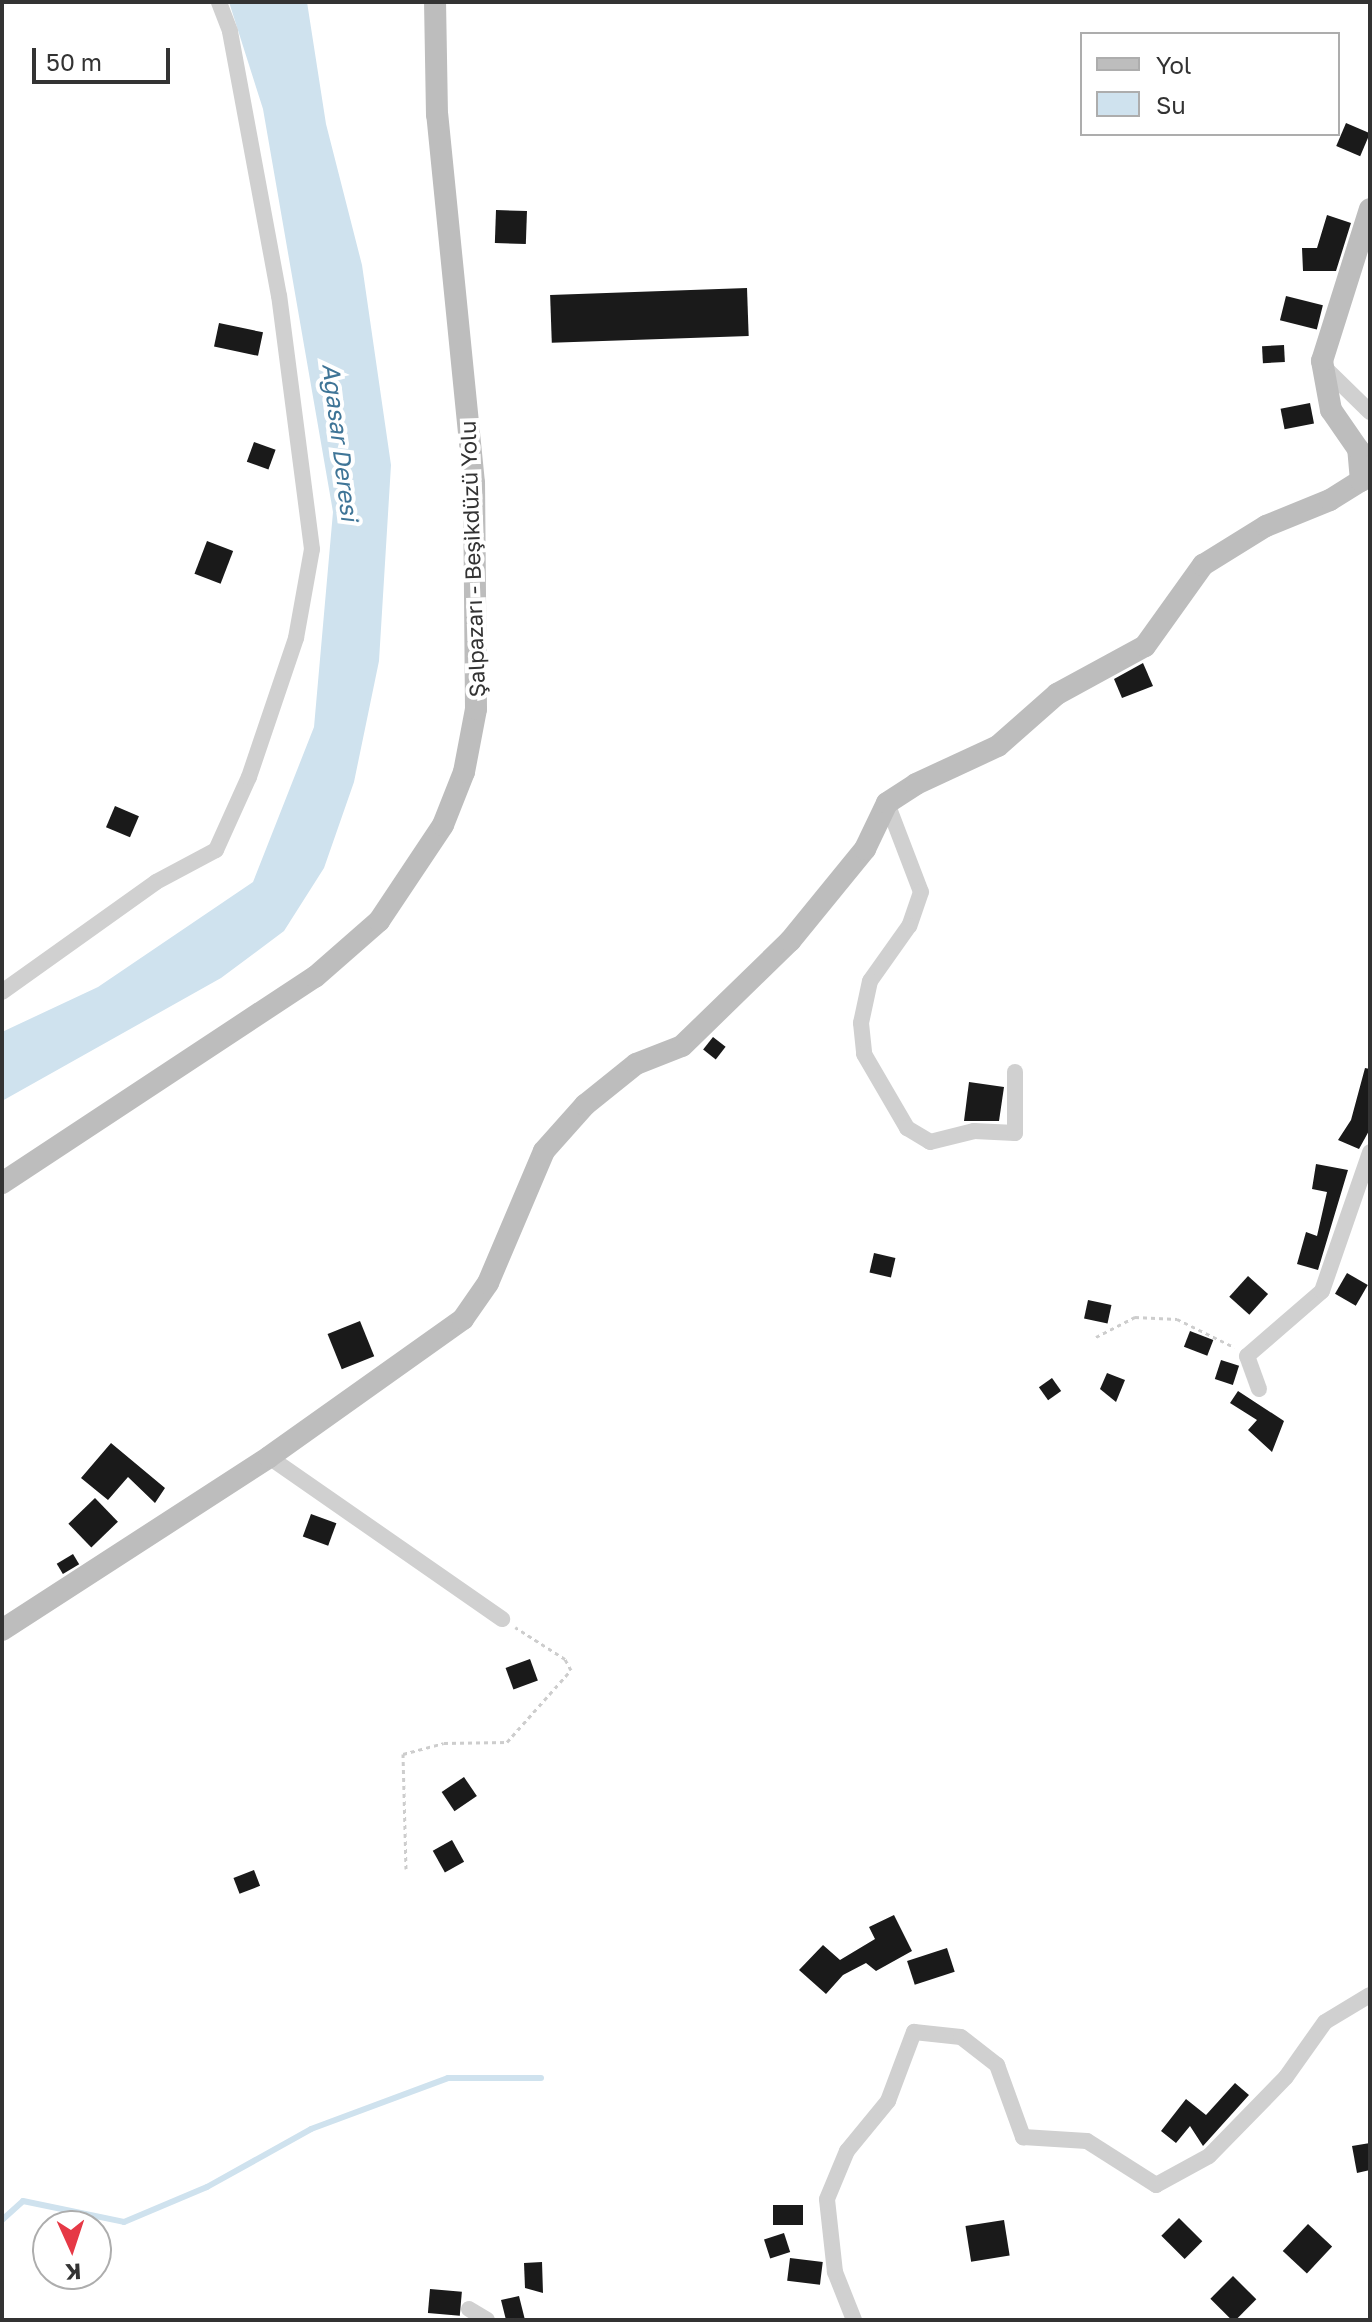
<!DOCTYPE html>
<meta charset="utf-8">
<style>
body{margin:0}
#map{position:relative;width:1372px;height:2322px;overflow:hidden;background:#fff;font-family:"Golos Text",sans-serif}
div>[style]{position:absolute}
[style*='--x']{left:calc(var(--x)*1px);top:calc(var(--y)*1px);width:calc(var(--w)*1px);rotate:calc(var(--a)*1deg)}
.water>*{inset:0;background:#cfe2ee}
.stream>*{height:6px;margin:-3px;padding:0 3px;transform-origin:3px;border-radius:3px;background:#cfe2ee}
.building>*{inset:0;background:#1a1a1a;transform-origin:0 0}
.path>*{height:3px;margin-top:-1.5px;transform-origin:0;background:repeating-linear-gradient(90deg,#cdcdcd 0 4px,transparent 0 8px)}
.street>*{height:16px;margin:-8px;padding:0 8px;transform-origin:8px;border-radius:8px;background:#d0d0d0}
.secondary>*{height:22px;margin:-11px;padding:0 11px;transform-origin:11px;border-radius:11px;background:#bdbdbd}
span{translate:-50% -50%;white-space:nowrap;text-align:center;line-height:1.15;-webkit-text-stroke:8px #fff;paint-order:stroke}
.street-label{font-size:22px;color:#333}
.water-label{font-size:24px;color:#3f7597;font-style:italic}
.frame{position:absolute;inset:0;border:4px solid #333;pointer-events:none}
.legend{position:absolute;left:1080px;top:32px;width:260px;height:104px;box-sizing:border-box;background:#fff;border:2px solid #adadad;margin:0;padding:10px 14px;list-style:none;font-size:24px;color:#333}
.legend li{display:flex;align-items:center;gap:16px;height:40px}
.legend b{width:40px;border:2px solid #adadad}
.north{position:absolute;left:32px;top:2210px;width:80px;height:80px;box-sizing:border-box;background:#fff;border:2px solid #adadad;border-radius:50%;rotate:177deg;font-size:22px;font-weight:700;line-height:32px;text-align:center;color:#333}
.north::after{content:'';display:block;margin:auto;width:28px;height:36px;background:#e63946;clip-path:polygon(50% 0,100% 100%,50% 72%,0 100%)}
.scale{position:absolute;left:32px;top:48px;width:138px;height:36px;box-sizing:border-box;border:4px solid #333;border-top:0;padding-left:10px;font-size:24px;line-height:28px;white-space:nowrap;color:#333;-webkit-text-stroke:6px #fff;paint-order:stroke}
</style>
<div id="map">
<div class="water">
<i style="clip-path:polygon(229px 2px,307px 2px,326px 124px,362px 265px,391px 465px,379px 661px,354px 782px,324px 868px,284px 931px,221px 978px,2px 1101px,2px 1032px,98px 987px,253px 882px,314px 727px,333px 512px,263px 109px)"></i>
</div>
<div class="stream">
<i style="--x:2;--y:2220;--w:28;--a:-42"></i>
<i style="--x:23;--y:2201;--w:103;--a:11.7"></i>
<i style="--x:124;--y:2222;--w:90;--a:-22.9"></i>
<i style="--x:207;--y:2187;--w:119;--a:-29.1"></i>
<i style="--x:311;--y:2129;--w:146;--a:-20.4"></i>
<i style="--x:448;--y:2078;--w:93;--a:0"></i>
</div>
<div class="building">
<i style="left:1346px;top:123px;width:26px;height:25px;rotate:23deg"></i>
<i style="left:496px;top:210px;width:31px;height:33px;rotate:2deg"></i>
<i style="clip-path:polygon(1327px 215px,1351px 223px,1336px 271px,1303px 271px,1302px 248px,1317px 248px)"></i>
<i style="left:747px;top:288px;width:48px;height:197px;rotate:88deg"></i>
<i style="left:1286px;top:296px;width:38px;height:25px;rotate:14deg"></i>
<i style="left:219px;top:323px;width:45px;height:24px;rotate:12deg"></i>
<i style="left:1284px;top:345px;width:17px;height:22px;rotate:87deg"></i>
<i style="left:1310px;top:403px;width:21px;height:30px;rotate:79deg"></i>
<i style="left:254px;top:442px;width:23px;height:21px;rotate:20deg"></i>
<i style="left:207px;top:541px;width:28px;height:35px;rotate:21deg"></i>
<i style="clip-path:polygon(1143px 663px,1153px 686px,1122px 698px,1114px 679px)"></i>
<i style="left:115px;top:806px;width:26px;height:23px;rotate:23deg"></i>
<i style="left:713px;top:1037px;width:16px;height:16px;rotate:38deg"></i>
<i style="clip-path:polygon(1365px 1068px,1370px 1069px,1370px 1129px,1359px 1149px,1338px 1140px,1351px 1120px)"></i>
<i style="clip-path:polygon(969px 1082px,1004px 1087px,999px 1121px,964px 1121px)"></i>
<i style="clip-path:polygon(1316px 1164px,1348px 1170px,1318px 1270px,1297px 1264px,1306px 1232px,1317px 1236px,1327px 1192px,1312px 1189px)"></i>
<i style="left:874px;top:1253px;width:22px;height:20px;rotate:13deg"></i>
<i style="left:1347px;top:1273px;width:24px;height:24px;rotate:30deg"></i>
<i style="left:1248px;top:1276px;width:27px;height:28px;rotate:42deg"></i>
<i style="left:1088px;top:1300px;width:24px;height:19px;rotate:12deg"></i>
<i style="left:360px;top:1321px;width:38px;height:35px;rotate:68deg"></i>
<i style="left:1190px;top:1331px;width:25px;height:17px;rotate:21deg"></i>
<i style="left:1221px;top:1360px;width:19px;height:20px;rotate:18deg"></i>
<i style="clip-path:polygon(1107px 1373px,1125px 1380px,1116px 1402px,1100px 1389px)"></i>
<i style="left:1052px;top:1378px;width:16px;height:16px;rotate:55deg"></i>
<i style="clip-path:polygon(1238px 1391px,1284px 1421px,1272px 1452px,1248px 1430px,1257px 1420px,1230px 1403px)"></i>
<i style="clip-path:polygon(111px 1443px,165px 1488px,155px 1503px,128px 1477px,108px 1500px,81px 1478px)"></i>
<i style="left:95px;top:1498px;width:33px;height:37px;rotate:46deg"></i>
<i style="left:311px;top:1514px;width:27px;height:24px;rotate:20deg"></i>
<i style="left:73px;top:1554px;width:12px;height:19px;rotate:59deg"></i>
<i style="left:530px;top:1659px;width:23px;height:26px;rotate:70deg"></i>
<i style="left:464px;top:1777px;width:23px;height:27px;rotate:56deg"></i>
<i style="left:452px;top:1840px;width:25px;height:22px;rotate:61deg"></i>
<i style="left:254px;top:1870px;width:17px;height:22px;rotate:69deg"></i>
<i style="clip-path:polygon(894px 1915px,912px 1951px,876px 1971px,866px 1963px,843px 1975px,826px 1994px,799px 1970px,823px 1945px,840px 1960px,875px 1939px,869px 1927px)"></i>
<i style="left:947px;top:1948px;width:25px;height:42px;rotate:72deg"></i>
<i style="clip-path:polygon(1235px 2083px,1249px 2095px,1203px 2146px,1190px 2126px,1176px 2143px,1161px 2131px,1186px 2099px,1206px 2115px)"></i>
<i style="clip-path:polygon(1370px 2143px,1370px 2170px,1357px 2173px,1352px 2146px)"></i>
<i style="left:803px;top:2205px;width:20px;height:30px;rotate:90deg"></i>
<i style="left:1179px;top:2218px;width:33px;height:25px;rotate:45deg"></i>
<i style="left:1004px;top:2220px;width:36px;height:39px;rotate:81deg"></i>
<i style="left:1308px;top:2224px;width:33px;height:37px;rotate:43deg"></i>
<i style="left:784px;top:2233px;width:20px;height:21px;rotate:72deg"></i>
<i style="left:790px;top:2258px;width:33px;height:23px;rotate:7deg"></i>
<i style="clip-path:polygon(542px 2262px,543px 2293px,525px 2288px,524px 2263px)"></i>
<i style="left:1233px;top:2276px;width:33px;height:32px;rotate:45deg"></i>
<i style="left:430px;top:2289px;width:32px;height:24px;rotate:5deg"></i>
<i style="clip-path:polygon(519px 2296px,525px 2320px,506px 2320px,501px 2300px)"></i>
</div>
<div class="path">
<i style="--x:1096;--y:1337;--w:44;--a:-27.1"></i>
<i style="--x:1135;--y:1317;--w:42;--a:2.7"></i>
<i style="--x:1177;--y:1319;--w:64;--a:26.2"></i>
<i style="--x:406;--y:1869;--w:115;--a:-91.5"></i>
<i style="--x:403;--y:1754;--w:42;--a:-15"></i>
<i style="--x:444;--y:1743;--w:63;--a:-0.9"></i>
<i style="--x:507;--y:1742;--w:96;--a:-48.4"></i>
<i style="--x:571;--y:1670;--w:13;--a:-119"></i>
<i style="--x:565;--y:1659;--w:59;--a:-147.4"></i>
</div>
<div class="street">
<i style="--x:1327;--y:370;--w:60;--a:44.3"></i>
<i style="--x:887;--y:803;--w:95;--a:69.1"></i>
<i style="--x:921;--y:892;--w:36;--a:109"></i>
<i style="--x:909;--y:926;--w:67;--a:125.3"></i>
<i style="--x:870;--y:981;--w:43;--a:102.1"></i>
<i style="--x:861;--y:1023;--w:31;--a:84"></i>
<i style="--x:864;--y:1054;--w:86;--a:59.8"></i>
<i style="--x:907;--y:1128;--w:27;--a:31"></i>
<i style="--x:930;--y:1142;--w:45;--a:-14"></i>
<i style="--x:974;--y:1131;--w:41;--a:2.8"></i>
<i style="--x:1015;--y:1133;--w:61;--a:-90"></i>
<i style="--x:2;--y:992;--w:189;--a:-35.5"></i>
<i style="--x:156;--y:882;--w:68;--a:-28.1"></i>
<i style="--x:216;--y:850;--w:80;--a:-65.7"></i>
<i style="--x:249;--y:777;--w:147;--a:-71.3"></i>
<i style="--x:296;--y:638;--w:90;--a:-79.8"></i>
<i style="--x:312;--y:549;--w:255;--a:-97.4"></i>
<i style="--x:279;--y:296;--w:269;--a:-100.5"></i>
<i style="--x:230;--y:31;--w:31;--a:-111"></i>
<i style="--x:1259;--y:1389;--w:35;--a:-110"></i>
<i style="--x:1247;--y:1356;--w:99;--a:-40.9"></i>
<i style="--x:1322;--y:1291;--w:147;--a:-70.9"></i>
<i style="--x:269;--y:1457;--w:284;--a:34.8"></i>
<i style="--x:469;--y:2309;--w:21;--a:31"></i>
<i style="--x:854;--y:2320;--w:52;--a:-111.6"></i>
<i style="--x:835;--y:2272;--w:73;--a:-96.3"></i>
<i style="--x:827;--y:2199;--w:52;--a:-67.4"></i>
<i style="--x:847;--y:2151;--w:65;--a:-50.6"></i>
<i style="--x:888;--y:2101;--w:74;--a:-69.4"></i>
<i style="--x:914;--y:2032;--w:47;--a:6.1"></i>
<i style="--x:961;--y:2037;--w:46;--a:37.9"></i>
<i style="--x:997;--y:2065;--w:77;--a:70.1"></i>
<i style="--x:1023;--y:2137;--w:64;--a:3.6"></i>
<i style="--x:1087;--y:2141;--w:82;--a:32.5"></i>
<i style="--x:1156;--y:2185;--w:60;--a:-28.7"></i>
<i style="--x:1209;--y:2156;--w:110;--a:-45.7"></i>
<i style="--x:1286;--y:2077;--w:67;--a:-54.7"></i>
<i style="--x:1325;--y:2022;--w:52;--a:-31"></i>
</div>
<div class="secondary">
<i style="--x:2;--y:1183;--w:375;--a:-33.4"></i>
<i style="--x:315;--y:977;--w:85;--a:-41.2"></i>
<i style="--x:379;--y:921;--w:115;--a:-56.3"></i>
<i style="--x:443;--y:825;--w:57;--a:-68.4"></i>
<i style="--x:464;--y:772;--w:64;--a:-79.2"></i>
<i style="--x:476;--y:709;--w:226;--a:-90.5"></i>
<i style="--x:474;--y:483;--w:370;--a:-95.7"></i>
<i style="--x:437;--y:115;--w:113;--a:-91"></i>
<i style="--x:2;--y:1630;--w:318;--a:-32.9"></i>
<i style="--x:269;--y:1457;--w:238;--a:-35.4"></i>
<i style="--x:463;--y:1319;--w:44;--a:-55.2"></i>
<i style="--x:488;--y:1283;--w:143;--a:-67"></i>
<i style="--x:544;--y:1151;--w:62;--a:-48.3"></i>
<i style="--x:585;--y:1105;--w:65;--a:-38.8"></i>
<i style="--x:636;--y:1064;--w:49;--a:-21.4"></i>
<i style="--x:682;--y:1046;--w:151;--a:-44.2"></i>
<i style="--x:790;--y:941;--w:119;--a:-50.8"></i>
<i style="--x:865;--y:849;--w:51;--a:-64.4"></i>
<i style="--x:887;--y:803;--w:35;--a:-33"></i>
<i style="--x:916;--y:784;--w:90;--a:-24.9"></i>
<i style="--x:998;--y:746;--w:79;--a:-41.4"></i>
<i style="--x:1057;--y:694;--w:100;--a:-28.6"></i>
<i style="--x:1145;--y:646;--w:100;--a:-54.4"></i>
<i style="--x:1203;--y:565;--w:74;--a:-31.8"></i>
<i style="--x:1266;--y:526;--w:69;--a:-22.1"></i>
<i style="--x:1330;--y:500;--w:36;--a:-32"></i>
<i style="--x:1361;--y:481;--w:32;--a:-95"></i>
<i style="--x:1358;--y:449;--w:47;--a:-124.7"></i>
<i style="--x:1331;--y:410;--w:50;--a:-100.4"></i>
<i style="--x:1322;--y:361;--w:159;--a:-72.5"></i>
</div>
<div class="street-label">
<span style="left:472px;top:559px;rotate:-92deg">Şalpazarı - Beşikdüzü Yolu</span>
</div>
<div class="water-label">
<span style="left:341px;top:442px;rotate:83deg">Ağasar Deresi</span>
</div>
<div class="frame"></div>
<ul class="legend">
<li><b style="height:10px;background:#bdbdbd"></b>Yol</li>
<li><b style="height:22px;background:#cfe2ee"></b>Su</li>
</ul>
<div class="north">K</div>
<div class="scale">50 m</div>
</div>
